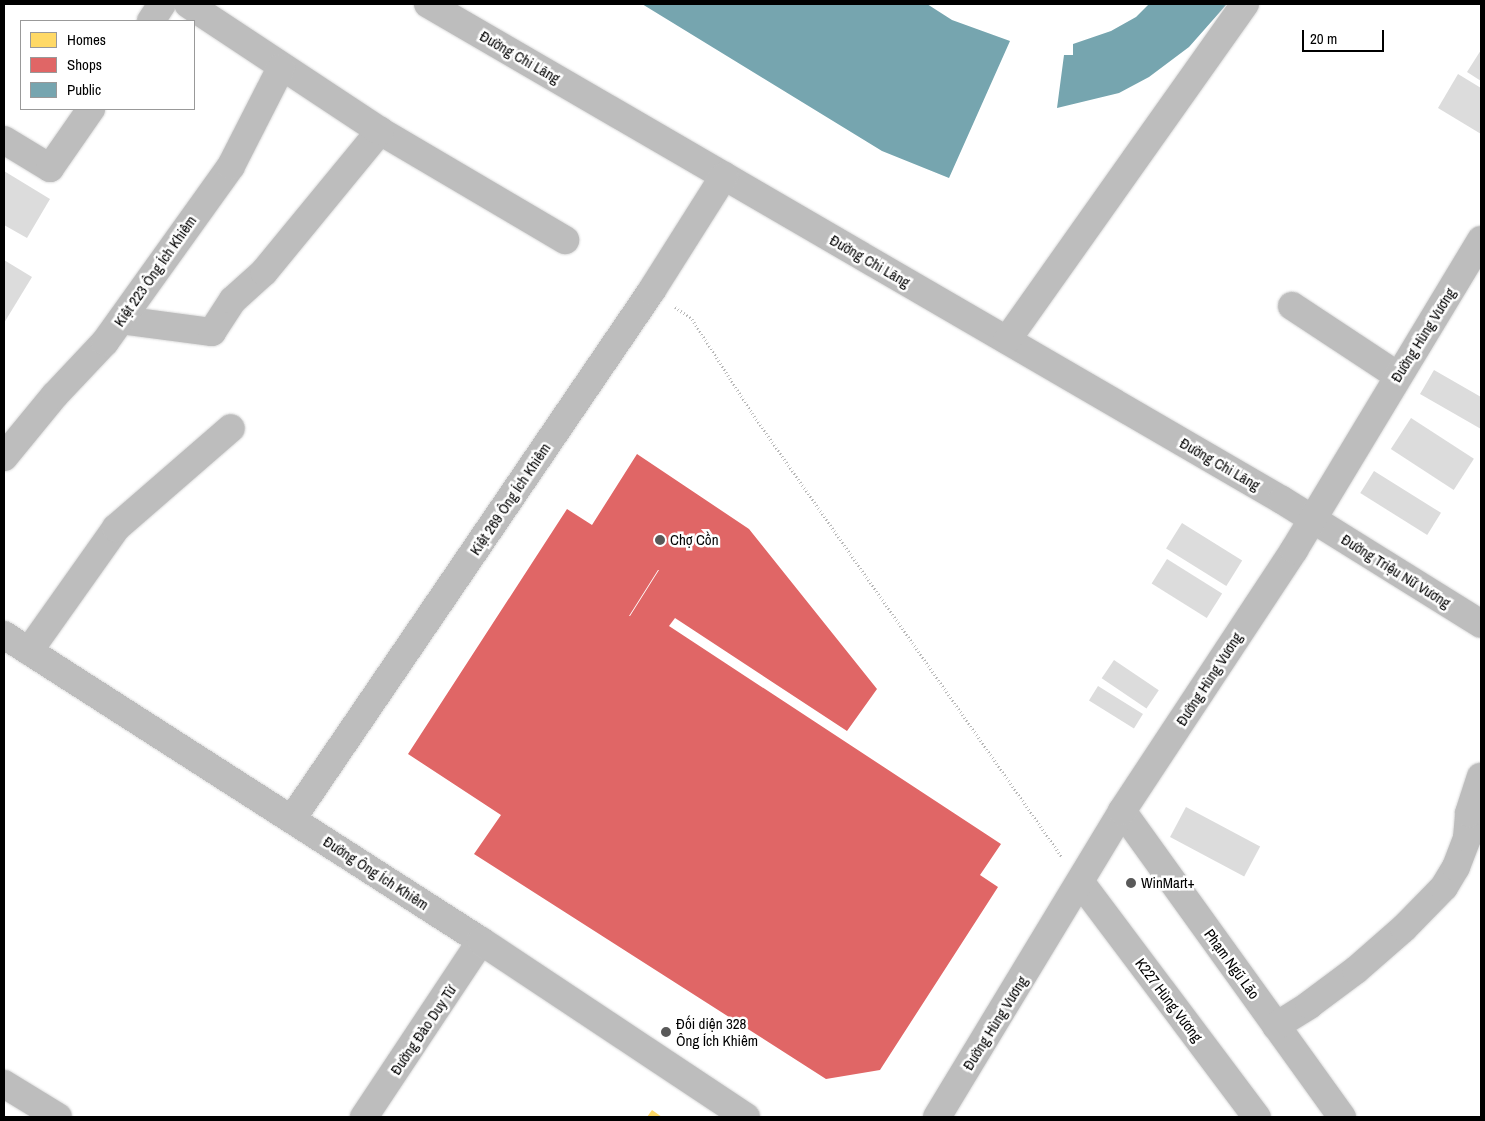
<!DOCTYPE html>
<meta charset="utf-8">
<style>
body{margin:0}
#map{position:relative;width:1485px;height:1121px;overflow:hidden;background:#fff;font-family:"Archivo Narrow",sans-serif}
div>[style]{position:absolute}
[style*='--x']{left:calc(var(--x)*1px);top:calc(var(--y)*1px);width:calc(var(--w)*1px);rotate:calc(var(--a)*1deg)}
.homes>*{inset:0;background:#ffd966}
.shops>*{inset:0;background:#e06666}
.public>*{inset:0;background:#76a5af}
.building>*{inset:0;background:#dcdcdc;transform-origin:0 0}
.path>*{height:3px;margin-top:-1.5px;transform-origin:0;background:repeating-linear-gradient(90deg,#b8b8b8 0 1px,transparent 0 3.5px)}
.roads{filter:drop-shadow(0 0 1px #dbdbdb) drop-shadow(0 0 1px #dbdbdb)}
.minor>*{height:28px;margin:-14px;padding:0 14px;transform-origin:14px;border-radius:14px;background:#bdbdbd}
.major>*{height:28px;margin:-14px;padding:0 14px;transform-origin:14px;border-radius:14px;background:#bdbdbd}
.dots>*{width:14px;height:14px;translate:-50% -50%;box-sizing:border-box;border:2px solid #fff;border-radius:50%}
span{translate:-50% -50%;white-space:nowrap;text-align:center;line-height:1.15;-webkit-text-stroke:5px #fff;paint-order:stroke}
.street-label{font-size:15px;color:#000}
.poi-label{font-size:15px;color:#000}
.left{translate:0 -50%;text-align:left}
.frame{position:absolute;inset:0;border:5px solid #000;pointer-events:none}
.legend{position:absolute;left:20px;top:20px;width:175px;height:90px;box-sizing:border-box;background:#fff;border:1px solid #999;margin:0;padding:6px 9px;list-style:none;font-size:15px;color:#000}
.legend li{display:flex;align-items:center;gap:10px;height:25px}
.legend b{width:25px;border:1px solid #999}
.scale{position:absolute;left:1302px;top:30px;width:82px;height:22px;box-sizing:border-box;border:2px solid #000;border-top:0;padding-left:6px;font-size:15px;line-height:18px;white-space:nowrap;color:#000;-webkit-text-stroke:4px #fff;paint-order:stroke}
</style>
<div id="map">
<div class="homes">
<i style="clip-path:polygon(652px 1110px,662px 1117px,647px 1117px)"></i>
</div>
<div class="shops">
<i style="clip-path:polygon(evenodd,637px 454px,749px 529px,877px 689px,847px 731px,675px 618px,669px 626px,1001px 844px,980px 875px,998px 887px,880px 1070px,826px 1079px,474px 854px,501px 815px,408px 754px,567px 509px,592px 525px,637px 454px,658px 570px,659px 570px,630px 616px,629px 616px,658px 570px)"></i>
</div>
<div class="public">
<i style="clip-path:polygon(642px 4px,927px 4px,952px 20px,1010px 41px,949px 178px,882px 151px)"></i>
<i style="clip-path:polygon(1149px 4px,1227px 4px,1189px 47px,1149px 77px,1119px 93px,1057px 108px,1064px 55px,1073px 55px,1073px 44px,1111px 31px,1136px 17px)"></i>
</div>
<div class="building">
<i style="clip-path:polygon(1481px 50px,1481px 81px,1467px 72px)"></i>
<i style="clip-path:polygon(1458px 74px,1481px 88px,1481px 134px,1438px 108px)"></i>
<i style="clip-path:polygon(4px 171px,50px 199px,27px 238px,4px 225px)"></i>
<i style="clip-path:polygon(4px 260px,32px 277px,4px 323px)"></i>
<i style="clip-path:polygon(1434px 370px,1481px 397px,1481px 429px,1420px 394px)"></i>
<i style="left:1411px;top:418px;width:75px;height:37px;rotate:33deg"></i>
<i style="left:1374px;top:471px;width:79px;height:26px;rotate:32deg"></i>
<i style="left:1182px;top:523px;width:71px;height:30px;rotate:32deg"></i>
<i style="left:1167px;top:559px;width:65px;height:29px;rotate:32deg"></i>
<i style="left:1114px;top:660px;width:54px;height:22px;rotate:34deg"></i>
<i style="left:1098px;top:686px;width:53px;height:17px;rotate:32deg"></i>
<i style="left:1186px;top:807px;width:84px;height:34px;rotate:28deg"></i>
</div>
<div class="path">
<i style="--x:675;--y:307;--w:21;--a:35"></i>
<i style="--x:692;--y:319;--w:112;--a:57.4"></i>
<i style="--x:752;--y:413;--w:542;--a:55.08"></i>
</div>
<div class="roads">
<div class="minor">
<i style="--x:428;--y:4;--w:988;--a:30.15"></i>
<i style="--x:1282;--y:500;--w:234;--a:31.9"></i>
<i style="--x:151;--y:21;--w:20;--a:-57"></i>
<i style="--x:380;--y:131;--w:215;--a:30.5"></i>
<i style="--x:4;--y:140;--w:54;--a:31.3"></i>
<i style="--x:50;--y:168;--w:72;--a:-55.2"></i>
<i style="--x:1292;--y:306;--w:127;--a:33.4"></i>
<i style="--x:121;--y:320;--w:92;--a:7.5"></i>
<i style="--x:212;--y:332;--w:38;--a:-57"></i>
<i style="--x:233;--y:300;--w:42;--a:-42.1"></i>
<i style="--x:264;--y:272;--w:183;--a:-50.6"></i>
<i style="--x:380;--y:131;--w:230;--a:-146.5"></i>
<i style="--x:1007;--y:340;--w:412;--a:-54.7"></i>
<i style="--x:4;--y:457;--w:80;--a:-50.6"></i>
<i style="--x:55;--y:395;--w:73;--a:-46.7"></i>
<i style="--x:105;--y:342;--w:216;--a:-54.4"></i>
<i style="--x:231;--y:166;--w:110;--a:-63"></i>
<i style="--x:29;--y:651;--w:151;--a:-54.7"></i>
<i style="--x:116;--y:528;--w:152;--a:-41"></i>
<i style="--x:1122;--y:811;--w:377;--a:54.3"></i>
<i style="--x:292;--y:819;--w:640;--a:-55.76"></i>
<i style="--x:652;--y:290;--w:135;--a:-57.7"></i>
<i style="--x:1081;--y:883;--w:293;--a:53.1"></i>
<i style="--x:1276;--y:1026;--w:39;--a:-32"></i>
<i style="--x:1309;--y:1005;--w:59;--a:-36.7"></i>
<i style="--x:1356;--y:970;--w:64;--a:-41.2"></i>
<i style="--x:1404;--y:928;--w:57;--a:-45.7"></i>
<i style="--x:1444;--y:887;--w:23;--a:-59"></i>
<i style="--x:1456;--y:867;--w:31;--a:-69"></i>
<i style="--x:1467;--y:838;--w:25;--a:-85"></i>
<i style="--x:1469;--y:813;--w:38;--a:-72"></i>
<i style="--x:4;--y:1084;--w:63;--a:31.4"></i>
<i style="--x:364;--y:1117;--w:211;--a:-56.4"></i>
<i style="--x:937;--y:1117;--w:358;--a:-58.8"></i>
<i style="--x:1122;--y:811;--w:313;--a:-56.6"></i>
<i style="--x:1294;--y:550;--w:362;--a:-58.9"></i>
</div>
<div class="major">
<i style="--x:4;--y:635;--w:567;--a:32.68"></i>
<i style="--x:481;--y:941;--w:318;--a:33.6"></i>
</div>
</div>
<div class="dots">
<i style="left:660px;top:540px;background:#595959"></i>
<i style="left:1131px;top:883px;background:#595959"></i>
<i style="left:666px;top:1032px;background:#595959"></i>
</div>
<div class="street-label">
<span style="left:520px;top:57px;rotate:30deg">Đường Chi Lăng</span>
<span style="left:870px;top:261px;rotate:30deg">Đường Chi Lăng</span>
<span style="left:155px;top:271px;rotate:-55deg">Kiệt 223 Ông Ích Khiêm</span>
<span style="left:1423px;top:335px;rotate:-58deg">Đường Hùng Vương</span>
<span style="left:1220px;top:464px;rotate:30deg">Đường Chi Lăng</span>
<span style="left:510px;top:499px;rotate:-56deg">Kiệt 269 Ông Ích Khiêm</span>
<span style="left:1396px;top:571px;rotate:32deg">Đường Triệu Nữ Vương</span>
<span style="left:1209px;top:679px;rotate:-57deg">Đường Hùng Vương</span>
<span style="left:376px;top:873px;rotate:33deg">Đường Ông Ích Khiêm</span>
<span style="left:1232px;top:964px;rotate:54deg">Phạm Ngũ Lão</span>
<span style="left:1169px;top:1000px;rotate:53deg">K227 Hùng Vương</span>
<span style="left:995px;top:1023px;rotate:-58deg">Đường Hùng Vương</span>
<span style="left:423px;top:1030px;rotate:-56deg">Đường Đào Duy Từ</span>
</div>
<div class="poi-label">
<span class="left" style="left:670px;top:540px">Chợ Cồn</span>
<span class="left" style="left:1141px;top:883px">WinMart+</span>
<span class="left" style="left:676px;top:1032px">Đối diện 328<br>Ông Ích Khiêm</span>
</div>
<div class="frame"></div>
<ul class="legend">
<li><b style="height:14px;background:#ffd966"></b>Homes</li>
<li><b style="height:14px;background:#e06666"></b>Shops</li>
<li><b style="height:14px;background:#76a5af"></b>Public</li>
</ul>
<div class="scale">20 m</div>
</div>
